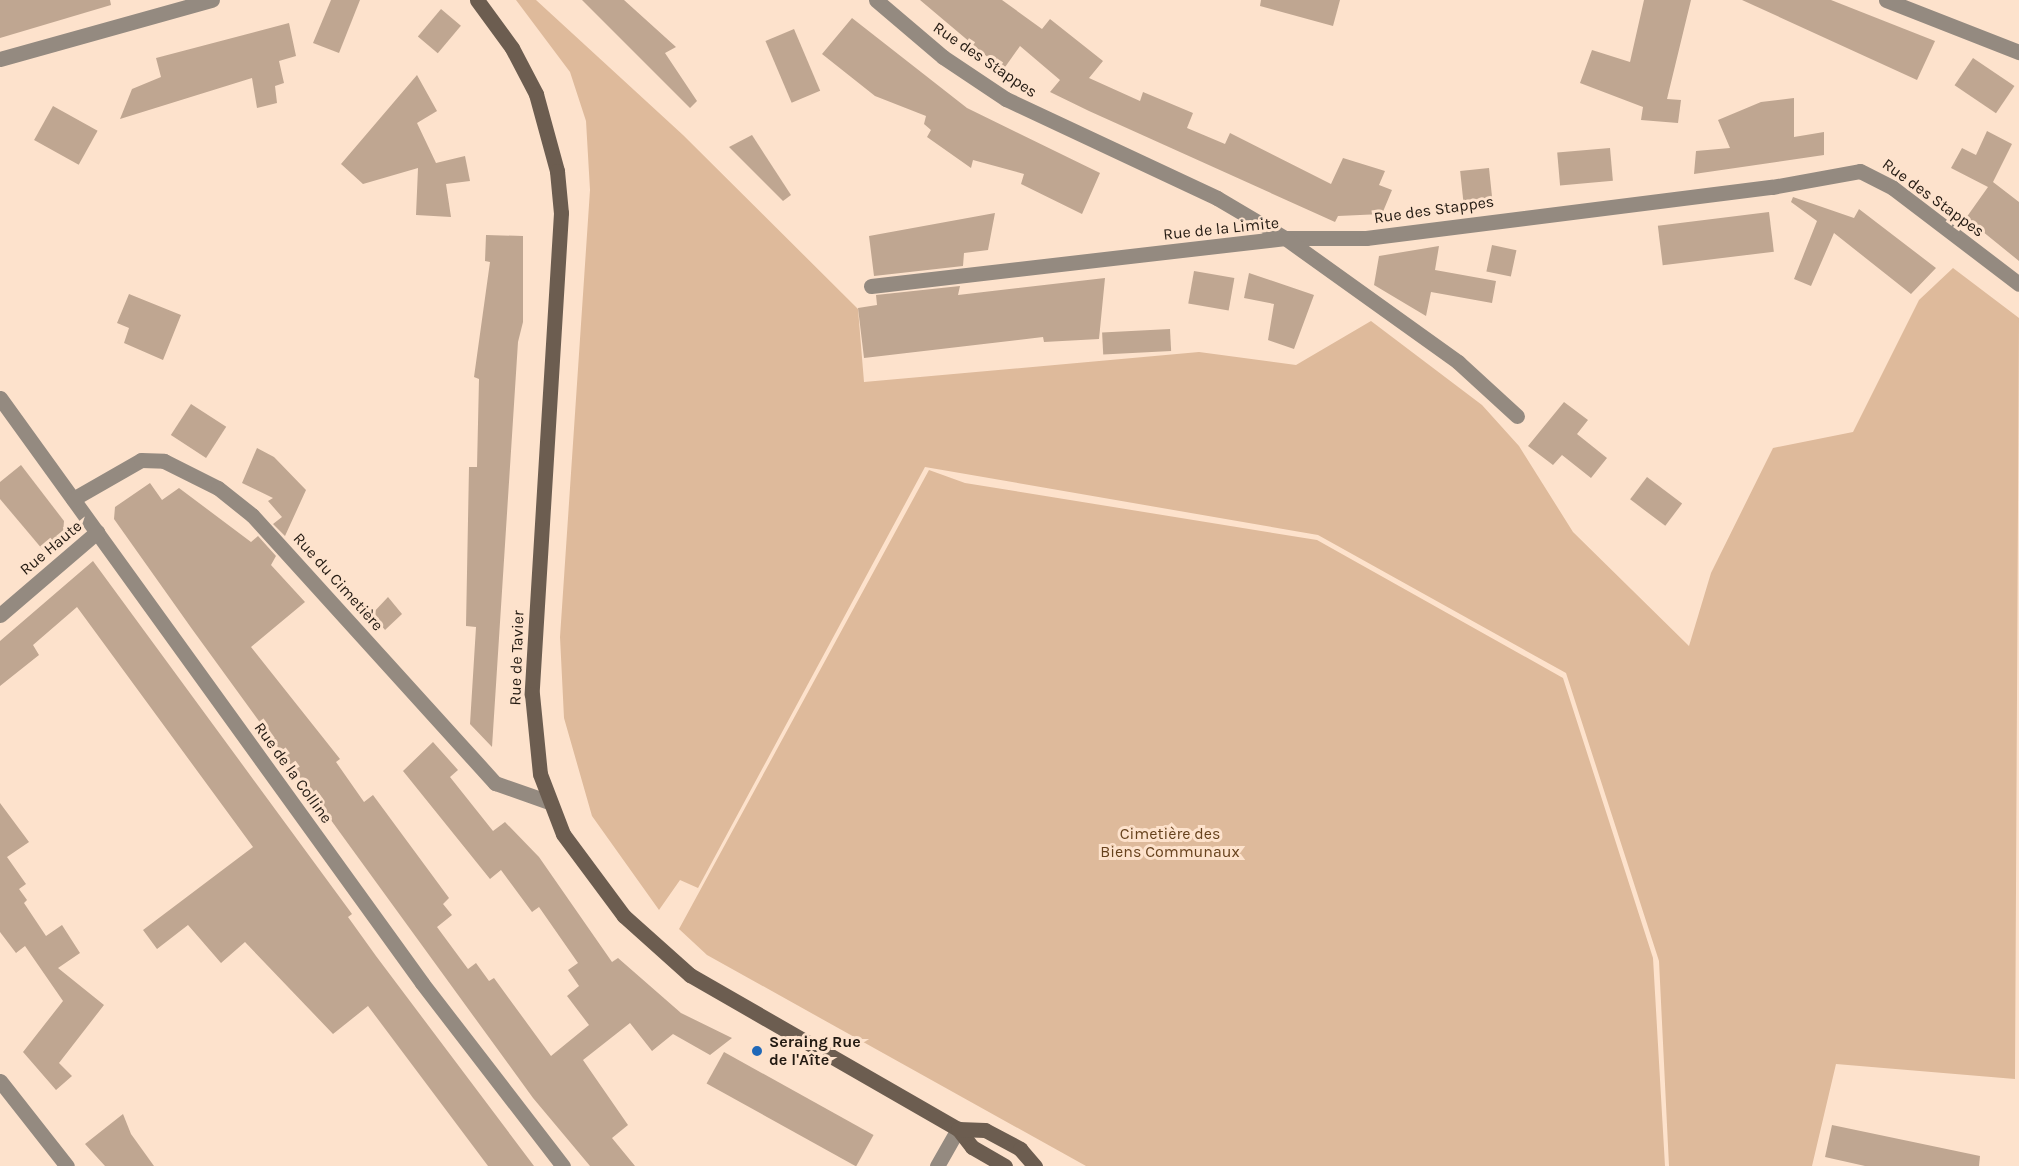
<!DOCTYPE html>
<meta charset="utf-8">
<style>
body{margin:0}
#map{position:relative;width:2019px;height:1166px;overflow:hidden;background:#fde2cc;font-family:Karla,sans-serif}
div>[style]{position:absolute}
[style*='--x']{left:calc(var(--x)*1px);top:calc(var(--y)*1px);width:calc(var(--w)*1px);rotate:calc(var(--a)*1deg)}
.green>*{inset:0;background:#deba9b}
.building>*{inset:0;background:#bfa691;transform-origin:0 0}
.street>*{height:15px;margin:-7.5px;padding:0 7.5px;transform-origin:7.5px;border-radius:7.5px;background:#948a80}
.secondary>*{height:15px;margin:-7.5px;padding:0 7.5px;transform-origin:7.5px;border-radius:7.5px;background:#6c5d50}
.dots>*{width:16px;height:16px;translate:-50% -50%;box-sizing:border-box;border:3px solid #fde2cc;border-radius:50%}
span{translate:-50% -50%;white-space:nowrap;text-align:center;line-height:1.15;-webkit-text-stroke:6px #fde2cc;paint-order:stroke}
.street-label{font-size:16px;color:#231a12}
.park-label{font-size:16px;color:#67421d}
.poi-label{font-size:16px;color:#231a12;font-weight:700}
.left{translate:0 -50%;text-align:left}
</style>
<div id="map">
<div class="green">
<i style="clip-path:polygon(516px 0,536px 0,683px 135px,858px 309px,864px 382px,1199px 352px,1296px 365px,1371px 321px,1482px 405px,1519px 446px,1573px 532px,1689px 646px,1711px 573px,1773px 448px,1853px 432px,1919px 300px,1953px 268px,2019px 318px,2015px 1079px,1836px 1064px,1812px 1166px,1669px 1166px,1659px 961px,1566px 673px,1318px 535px,925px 467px,698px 888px,680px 880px,659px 910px,592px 816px,564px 718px,560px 637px,590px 190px,586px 121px,570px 72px)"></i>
<i style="clip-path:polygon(929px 470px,965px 483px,1317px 540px,1563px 678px,1653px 958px,1665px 1166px,1086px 1166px,707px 955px,679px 929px)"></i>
</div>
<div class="building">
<i style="clip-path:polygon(0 0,110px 0,111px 5px,0 38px)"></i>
<i style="clip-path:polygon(331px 0,360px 0,339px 53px,313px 43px)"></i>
<i style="clip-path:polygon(582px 0,624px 0,676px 47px,665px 53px,697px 101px,690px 108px)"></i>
<i style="clip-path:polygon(920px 0,1002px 0,1042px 29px,1050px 19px,1103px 61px,1089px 78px,1140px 101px,1143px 92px,1193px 113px,1187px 128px,1225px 144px,1230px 133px,1331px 184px,1343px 158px,1385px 171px,1379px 185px,1392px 190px,1382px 214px,1338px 216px,1335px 222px,1089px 111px,1050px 92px,1060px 80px,1020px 46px,1003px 70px)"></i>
<i style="clip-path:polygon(1261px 0,1340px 0,1333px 26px,1260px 6px)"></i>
<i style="clip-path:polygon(1644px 0,1691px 0,1667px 99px,1681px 100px,1678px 123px,1641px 120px,1643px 107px,1580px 83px,1592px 50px,1630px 62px)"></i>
<i style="clip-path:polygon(1742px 0,1831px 0,1935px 41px,1917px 80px)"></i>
<i style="left:441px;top:9px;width:26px;height:36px;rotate:40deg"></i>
<i style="clip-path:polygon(852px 18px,967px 108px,1100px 173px,1082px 214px,1021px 184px,1024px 174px,973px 160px,971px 168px,927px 137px,931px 130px,924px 124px,926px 116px,875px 96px,822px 54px)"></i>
<i style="clip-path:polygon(289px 23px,296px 56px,279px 61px,284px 83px,275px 86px,277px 103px,257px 108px,252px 78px,120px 119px,132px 89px,161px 77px,156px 58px)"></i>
<i style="left:794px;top:29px;width:67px;height:31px;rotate:67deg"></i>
<i style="left:1973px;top:58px;width:50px;height:33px;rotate:34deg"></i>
<i style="clip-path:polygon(417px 75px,437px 111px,417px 123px,436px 163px,465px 156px,470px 181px,446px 184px,451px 217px,416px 215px,418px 168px,363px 184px,341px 164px)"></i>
<i style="clip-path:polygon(1794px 98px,1794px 137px,1824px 132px,1824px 155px,1694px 174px,1696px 151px,1730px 148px,1718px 120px,1761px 102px)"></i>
<i style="left:53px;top:106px;width:51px;height:39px;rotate:29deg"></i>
<i style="clip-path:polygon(1987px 131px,2012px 144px,1993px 182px,2019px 202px,2019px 261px,1966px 218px,1988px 187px,1951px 168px,1962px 148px,1976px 155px)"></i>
<i style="clip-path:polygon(752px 135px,791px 195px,783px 201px,729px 147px)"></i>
<i style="left:1610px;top:148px;width:33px;height:53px;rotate:85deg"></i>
<i style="left:1489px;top:168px;width:30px;height:29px;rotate:84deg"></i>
<i style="clip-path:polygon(1793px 197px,1854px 218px,1859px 209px,1936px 268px,1911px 294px,1834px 233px,1811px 286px,1794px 279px,1817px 221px,1791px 202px)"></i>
<i style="left:1769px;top:212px;width:40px;height:112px;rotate:83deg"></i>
<i style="clip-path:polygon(995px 213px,988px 250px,964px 253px,963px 266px,874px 276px,869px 236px)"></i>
<i style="clip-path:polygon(486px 235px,523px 236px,523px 322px,518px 342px,492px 747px,470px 724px,476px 627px,466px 626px,469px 467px,477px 467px,479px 379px,474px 377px,490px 262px,485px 261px)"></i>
<i style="left:1492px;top:245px;width:25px;height:27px;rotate:12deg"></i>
<i style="clip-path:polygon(1439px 246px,1435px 270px,1496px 281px,1492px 303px,1431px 292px,1426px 316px,1374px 285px,1379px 256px)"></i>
<i style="left:1194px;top:271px;width:41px;height:33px;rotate:10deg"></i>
<i style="clip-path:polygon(1249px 273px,1314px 295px,1294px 349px,1268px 340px,1274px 304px,1244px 298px)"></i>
<i style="clip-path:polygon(1105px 278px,1099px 339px,1044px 342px,1043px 337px,864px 358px,858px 308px,877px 305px,876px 295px,960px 286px,958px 295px)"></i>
<i style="clip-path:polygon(129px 294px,181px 315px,163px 360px,124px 343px,129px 328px,117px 323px)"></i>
<i style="left:1170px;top:329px;width:22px;height:68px;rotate:87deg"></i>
<i style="clip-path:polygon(1564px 402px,1588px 420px,1577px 434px,1607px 458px,1591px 478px,1562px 455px,1553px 465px,1528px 446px)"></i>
<i style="left:191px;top:404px;width:42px;height:37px;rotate:33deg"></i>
<i style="clip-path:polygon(257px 448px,274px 457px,306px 490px,285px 536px,273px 524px,282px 517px,268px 501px,273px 498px,242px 483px)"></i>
<i style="clip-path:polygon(21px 465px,64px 521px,63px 533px,43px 550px,0 499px,0 482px)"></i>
<i style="left:1647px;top:477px;width:44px;height:28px;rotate:37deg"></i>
<i style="clip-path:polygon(150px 483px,162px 500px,179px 488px,251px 542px,258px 536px,276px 556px,271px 565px,305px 602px,251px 647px,340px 759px,336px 762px,364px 802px,373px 795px,449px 898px,443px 904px,452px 915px,437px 927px,468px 969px,476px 963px,489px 981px,494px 978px,551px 1056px,589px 1025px,567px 996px,579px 986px,568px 970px,578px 963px,539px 907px,532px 912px,501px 870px,490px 879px,403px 771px,433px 742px,458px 770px,450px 777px,493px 831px,505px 822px,539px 857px,612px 962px,618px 958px,681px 1013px,732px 1038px,710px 1055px,673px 1034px,652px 1051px,630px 1023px,583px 1060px,628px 1125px,612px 1138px,635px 1166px,590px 1166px,533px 1098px,192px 629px,114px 519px,115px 507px)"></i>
<i style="clip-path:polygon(93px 561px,352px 914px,348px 917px,376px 956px,534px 1166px,488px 1166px,368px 1006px,333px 1034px,245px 942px,221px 963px,188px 925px,157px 949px,143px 930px,253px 847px,77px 607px,33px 645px,39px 655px,0 686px,0 641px)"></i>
<i style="clip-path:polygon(388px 597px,402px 614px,385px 630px,372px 614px)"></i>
<i style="clip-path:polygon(0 803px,29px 842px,7px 857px,26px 884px,19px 889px,27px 900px,24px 903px,46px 936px,62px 925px,80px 953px,58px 968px,104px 1005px,59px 1063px,72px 1076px,56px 1090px,23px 1052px,63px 1001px,25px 946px,16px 953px,0 932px)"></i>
<i style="left:724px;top:1052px;width:171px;height:36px;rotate:29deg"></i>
<i style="clip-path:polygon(123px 1114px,131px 1134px,154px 1166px,105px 1166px,85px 1144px)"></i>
<i style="clip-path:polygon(1832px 1125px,1980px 1156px,1979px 1166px,1865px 1166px,1825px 1157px)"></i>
</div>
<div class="street">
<i style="--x:876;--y:0;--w:88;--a:40.4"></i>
<i style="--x:943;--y:57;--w:76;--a:33.7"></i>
<i style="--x:1006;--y:99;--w:233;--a:25.1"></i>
<i style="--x:1217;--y:198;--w:79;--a:30.5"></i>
<i style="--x:1285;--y:238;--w:81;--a:0"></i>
<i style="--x:1366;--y:238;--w:409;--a:-7.2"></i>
<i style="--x:1772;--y:187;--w:89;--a:-10.3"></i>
<i style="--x:1860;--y:171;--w:37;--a:27"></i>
<i style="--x:1893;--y:188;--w:158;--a:37.3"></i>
<i style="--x:1886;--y:0;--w:143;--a:21.4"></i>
<i style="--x:0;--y:59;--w:220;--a:-15.6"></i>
<i style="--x:871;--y:286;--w:417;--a:-6.6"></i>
<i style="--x:1285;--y:238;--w:213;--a:35.6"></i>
<i style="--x:1458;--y:362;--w:80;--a:42.5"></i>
<i style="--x:0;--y:398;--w:721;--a:54.19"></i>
<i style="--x:422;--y:983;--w:231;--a:52.4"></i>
<i style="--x:73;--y:499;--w:78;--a:-29.8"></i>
<i style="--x:141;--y:460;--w:23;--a:2"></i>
<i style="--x:164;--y:461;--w:60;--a:26.6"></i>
<i style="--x:218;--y:488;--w:43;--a:38.5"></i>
<i style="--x:252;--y:515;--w:362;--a:47.8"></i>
<i style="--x:495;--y:783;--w:57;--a:19.4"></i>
<i style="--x:0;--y:615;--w:128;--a:-40.6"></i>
<i style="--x:0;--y:1081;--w:108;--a:51.8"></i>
<i style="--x:937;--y:1166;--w:43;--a:-60.4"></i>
</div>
<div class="secondary">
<i style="--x:477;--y:0;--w:59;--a:53.9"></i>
<i style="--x:512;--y:48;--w:52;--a:62.4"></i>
<i style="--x:536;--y:94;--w:80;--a:74.7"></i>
<i style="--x:557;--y:171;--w:42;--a:84.6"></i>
<i style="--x:561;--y:213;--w:482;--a:93.5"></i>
<i style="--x:532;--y:694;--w:80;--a:84.3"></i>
<i style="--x:540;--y:774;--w:64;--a:69"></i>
<i style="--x:563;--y:834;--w:102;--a:53.4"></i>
<i style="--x:624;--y:916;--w:89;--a:41.8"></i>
<i style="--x:690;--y:975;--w:309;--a:29.9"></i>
<i style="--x:958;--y:1129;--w:23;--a:52"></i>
<i style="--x:972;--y:1147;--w:38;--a:30"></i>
<i style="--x:958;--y:1129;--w:27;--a:2"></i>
<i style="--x:985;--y:1130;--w:40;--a:28"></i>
<i style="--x:1020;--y:1149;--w:23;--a:49"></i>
</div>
<div class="dots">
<i style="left:757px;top:1051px;background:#1f68b8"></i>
</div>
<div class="street-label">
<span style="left:985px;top:60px;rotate:34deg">Rue des Stappes</span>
<span style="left:1933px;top:198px;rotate:36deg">Rue des Stappes</span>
<span style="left:1434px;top:210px;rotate:-8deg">Rue des Stappes</span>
<span style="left:1221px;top:229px;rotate:-6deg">Rue de la Limite</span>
<span style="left:51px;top:548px;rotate:-40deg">Rue Haute</span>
<span style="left:338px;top:582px;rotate:48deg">Rue du Cimetière</span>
<span style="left:517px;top:658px;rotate:-88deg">Rue de Tavier</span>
<span style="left:293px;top:773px;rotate:54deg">Rue de la Colline</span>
</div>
<div class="park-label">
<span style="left:1170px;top:843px">Cimetière des<br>Biens Communaux</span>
</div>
<div class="poi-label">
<span class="left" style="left:769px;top:1051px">Seraing Rue<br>de l'Aîte</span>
</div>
</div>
